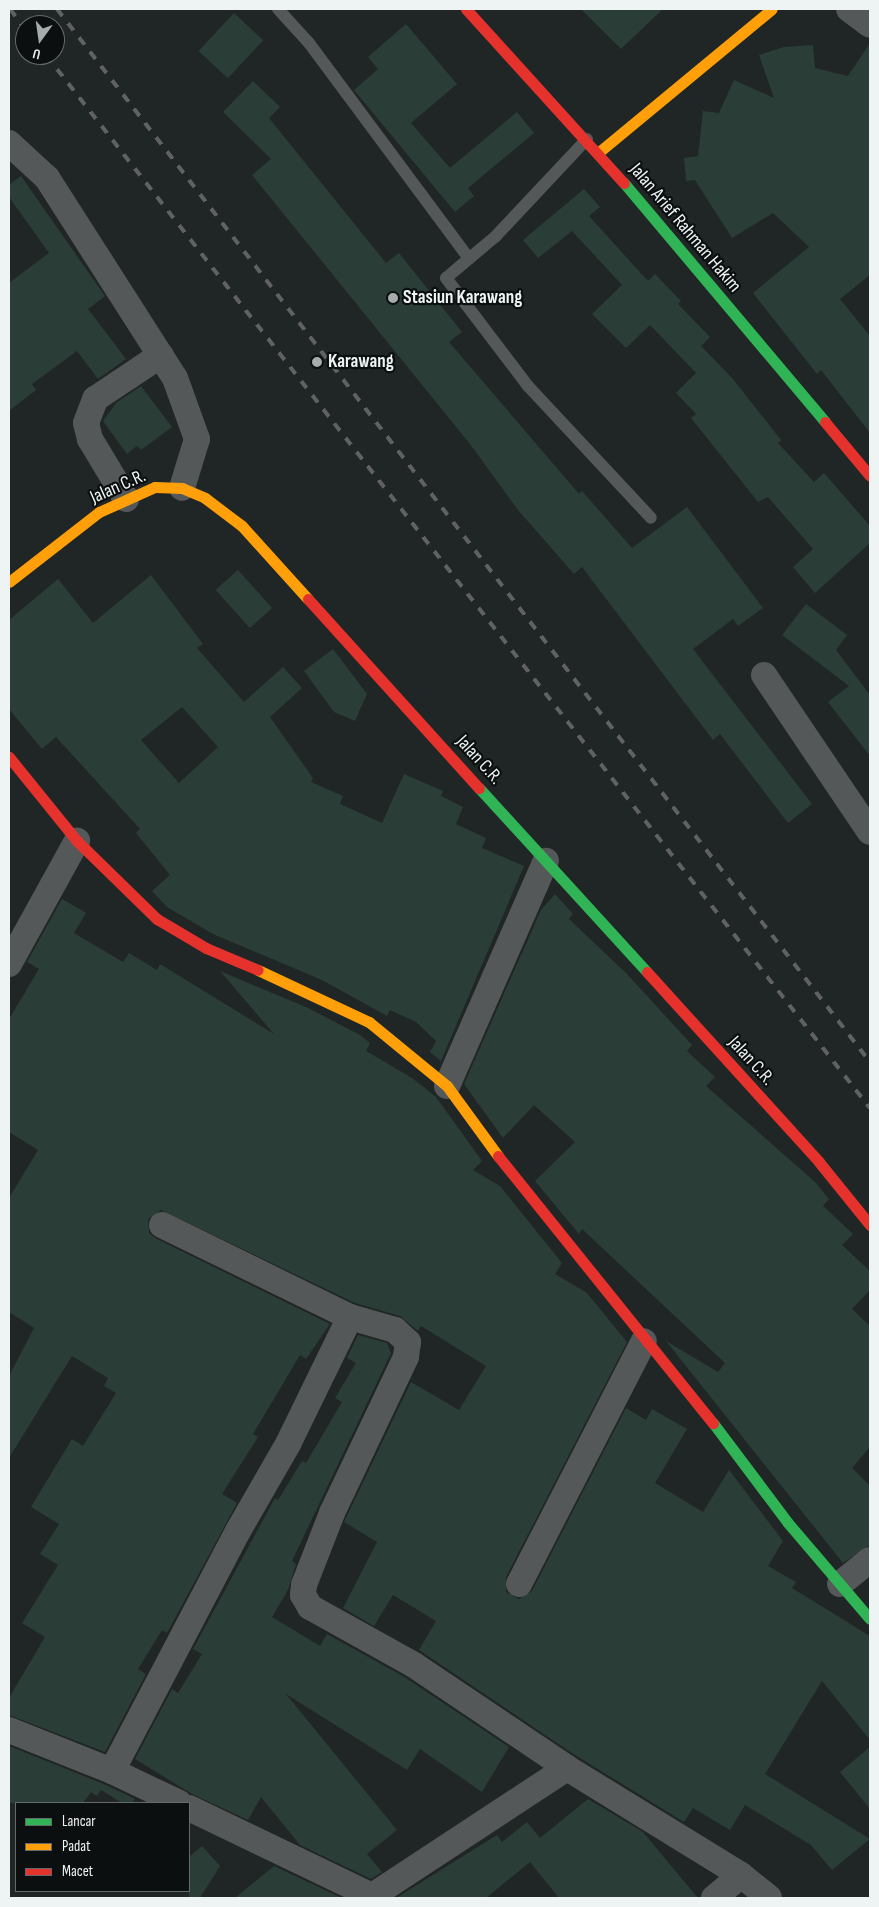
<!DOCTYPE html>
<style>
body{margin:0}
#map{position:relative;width:879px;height:1907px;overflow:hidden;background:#202525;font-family:"Sofia Sans Condensed",sans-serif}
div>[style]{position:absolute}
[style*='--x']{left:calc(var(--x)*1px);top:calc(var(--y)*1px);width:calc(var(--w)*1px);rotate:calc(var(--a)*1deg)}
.building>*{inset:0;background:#2a3e37;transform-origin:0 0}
.lane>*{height:12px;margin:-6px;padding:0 6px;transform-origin:6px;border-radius:6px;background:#555858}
.street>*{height:26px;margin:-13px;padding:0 13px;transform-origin:13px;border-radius:13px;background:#555858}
.fast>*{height:11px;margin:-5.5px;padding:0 5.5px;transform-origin:5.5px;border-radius:5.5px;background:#30b455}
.slow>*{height:11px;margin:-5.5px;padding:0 5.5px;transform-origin:5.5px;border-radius:5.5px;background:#ff9f0a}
.jam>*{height:11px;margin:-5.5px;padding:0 5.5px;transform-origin:5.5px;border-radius:5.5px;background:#e5322d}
.rail>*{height:4px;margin-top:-2px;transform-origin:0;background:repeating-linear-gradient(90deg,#606262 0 9px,transparent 0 18px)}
.dots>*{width:14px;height:14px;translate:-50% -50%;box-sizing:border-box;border:2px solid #0b0f0f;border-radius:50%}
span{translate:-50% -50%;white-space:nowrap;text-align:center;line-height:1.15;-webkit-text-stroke:4.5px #0b0f0f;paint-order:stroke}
.street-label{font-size:19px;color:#edf4f3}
.poi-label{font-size:19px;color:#edf4f3;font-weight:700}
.left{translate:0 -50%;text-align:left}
.frame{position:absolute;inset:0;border:10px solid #edf4f3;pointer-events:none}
.legend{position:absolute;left:15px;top:1802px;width:175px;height:90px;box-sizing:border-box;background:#0b0f0f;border:1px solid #656b6a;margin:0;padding:6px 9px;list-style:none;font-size:15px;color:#edf4f3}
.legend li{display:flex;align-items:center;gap:10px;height:25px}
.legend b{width:25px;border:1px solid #656b6a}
.north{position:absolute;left:15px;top:15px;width:50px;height:50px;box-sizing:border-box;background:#0b0f0f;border:1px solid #656b6a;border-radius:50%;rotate:194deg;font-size:14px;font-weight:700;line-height:20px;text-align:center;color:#edf4f3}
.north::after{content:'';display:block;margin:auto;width:18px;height:22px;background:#a5acab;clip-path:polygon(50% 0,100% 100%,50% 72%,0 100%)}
</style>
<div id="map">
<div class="building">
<i style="clip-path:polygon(581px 9px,663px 9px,621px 49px)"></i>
<i style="left:234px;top:13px;width:40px;height:52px;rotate:43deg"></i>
<i style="clip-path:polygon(406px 24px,457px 84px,411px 123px,450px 168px,517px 112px,534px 133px,468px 188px,474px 196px,455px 212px,354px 90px,378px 69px,368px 57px)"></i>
<i style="clip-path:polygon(870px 43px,870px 275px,840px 299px,870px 336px,870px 433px,821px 370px,817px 374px,753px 293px,809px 247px,773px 213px,732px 238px,695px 180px,686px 181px,684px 158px,698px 156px,703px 111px,719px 113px,734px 80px,774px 98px,759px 55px,784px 47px,813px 45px,815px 68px,848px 76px)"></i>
<i style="clip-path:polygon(253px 81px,280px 107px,269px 118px,386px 263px,399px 253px,462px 332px,449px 342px,579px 494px,582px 491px,632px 548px,687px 507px,763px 608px,738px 626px,733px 619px,693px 649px,812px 804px,788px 823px,720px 734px,713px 740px,582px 567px,574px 574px,518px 510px,470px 444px,252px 175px,271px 159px,223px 112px)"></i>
<i style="clip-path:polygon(21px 176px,105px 296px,88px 309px,126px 359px,98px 379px,77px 351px,32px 384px,36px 390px,9px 411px,9px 283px,49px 253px,9px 197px,9px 185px)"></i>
<i style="clip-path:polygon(584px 189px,600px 207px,589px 216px,648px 281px,655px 274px,681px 301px,678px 304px,710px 337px,701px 346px,733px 379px,781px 440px,778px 443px,814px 482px,824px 473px,870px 526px,870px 543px,815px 593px,793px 567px,813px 549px,768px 497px,758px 502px,691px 418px,696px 414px,676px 393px,696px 373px,650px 325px,626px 348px,592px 314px,622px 285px,572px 231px,538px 258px,523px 240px)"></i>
<i style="clip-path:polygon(141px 386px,172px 427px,141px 450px,137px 446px,127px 454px,103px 421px,116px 403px)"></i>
<i style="left:238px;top:570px;width:51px;height:30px;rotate:48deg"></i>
<i style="clip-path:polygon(evenodd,151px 575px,203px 644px,197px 648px,244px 702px,283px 667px,302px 688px,270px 717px,313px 778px,311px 782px,343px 796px,340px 804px,382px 823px,404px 774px,443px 791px,441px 796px,463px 807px,456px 824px,486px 838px,482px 848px,524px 866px,441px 1061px,430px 1052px,436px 1041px,416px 1022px,390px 1010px,387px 1016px,322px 980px,213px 934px,167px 907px,152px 891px,170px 875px,136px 833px,140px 829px,56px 737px,42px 749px,9px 709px,9px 620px,58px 579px,93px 623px,151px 575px,182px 707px,218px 747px,179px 783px,141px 740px,182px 707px)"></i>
<i style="clip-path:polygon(806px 604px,847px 635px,836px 650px,870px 695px,870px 756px,828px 702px,849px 686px,782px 635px)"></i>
<i style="clip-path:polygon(333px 649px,367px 694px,355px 721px,334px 712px,304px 671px)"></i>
<i style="clip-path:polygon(555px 894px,573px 914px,569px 919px,627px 974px,692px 1045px,687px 1051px,715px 1077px,706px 1086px,815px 1182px,829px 1199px,823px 1206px,853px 1234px,842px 1245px,870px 1271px,870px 1290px,852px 1309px,870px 1326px,870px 1447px,852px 1468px,870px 1486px,870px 1545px,843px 1563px,666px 1341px,718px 1372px,725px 1363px,582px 1229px,579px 1234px,535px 1181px,575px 1142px,534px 1105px,503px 1138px,464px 1084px,541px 910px)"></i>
<i style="clip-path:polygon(62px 899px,86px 913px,74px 933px,123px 962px,129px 953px,157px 970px,160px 964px,274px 1034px,220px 971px,308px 1008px,360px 1035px,370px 1043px,366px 1051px,412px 1078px,436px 1097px,482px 1161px,473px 1170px,500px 1186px,562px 1263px,555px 1274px,587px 1293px,627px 1342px,506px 1577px,506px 1592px,519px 1599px,532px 1591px,626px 1408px,646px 1420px,652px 1409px,687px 1429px,655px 1483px,703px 1512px,729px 1470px,783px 1541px,768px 1566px,796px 1582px,792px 1588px,870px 1636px,870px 1740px,822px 1681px,765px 1774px,870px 1839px,832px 1870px,811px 1845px,745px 1805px,730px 1830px,693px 1808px,684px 1822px,575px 1755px,419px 1650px,436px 1621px,393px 1595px,374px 1626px,343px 1608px,377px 1542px,344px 1522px,411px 1382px,459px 1410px,486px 1366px,421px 1326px,418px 1331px,400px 1316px,355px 1303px,161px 1210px,148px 1219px,149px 1233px,155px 1238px,330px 1324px,306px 1359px,300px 1355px,253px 1434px,258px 1437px,222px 1494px,237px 1503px,167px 1633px,162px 1630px,138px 1669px,146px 1674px,105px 1752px,9px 1715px,9px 1698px,45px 1637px,22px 1623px,58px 1565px,40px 1554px,59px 1524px,31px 1507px,72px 1439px,83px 1446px,116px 1393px,104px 1386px,108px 1378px,72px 1356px,9px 1458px,9px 1376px,34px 1328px,9px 1312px,9px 1198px,38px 1150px,9px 1132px,9px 1019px,39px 969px,27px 962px)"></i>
<i style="clip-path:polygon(358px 1335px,387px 1343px,391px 1353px,292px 1561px,296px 1564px,288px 1590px,272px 1617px,320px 1646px,327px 1634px,406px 1678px,509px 1747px,482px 1792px,420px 1749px,407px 1770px,286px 1694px,397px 1830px,367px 1854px,382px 1872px,371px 1879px,300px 1845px,261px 1797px,248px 1820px,192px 1794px,135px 1759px,172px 1689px,178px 1693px,202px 1654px,193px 1649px,275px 1498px,278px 1500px,302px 1461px,306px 1463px,342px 1402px,335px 1398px,356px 1363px,347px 1358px)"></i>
<i style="clip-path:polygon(9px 1746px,106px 1785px,135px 1799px,132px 1803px,122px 1803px,101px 1790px,97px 1796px,91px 1792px,83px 1803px,9px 1803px)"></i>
<i style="clip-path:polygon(870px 1747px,870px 1809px,840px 1772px)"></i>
<i style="clip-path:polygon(588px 1799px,643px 1832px,698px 1898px,559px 1898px,530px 1862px,486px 1898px,396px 1898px,497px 1835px,502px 1842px,527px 1822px,540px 1838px)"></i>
<i style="clip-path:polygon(202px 1846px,220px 1866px,200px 1898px,189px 1898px,189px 1857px)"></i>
<i style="clip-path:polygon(274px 1866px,342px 1898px,235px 1898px)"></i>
</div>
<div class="lane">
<i style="--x:278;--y:9;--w:46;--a:47.6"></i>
<i style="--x:309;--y:43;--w:265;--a:53.4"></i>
<i style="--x:587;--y:139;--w:133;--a:133.2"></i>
<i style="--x:496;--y:236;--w:65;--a:140"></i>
<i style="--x:446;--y:278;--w:136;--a:52.8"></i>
<i style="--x:528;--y:386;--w:180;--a:47"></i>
</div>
<div class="street">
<i style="--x:849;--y:9;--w:26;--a:37"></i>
<i style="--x:9;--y:143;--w:52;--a:42.6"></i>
<i style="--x:47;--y:178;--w:237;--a:57.4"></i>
<i style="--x:175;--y:378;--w:65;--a:70.2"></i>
<i style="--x:197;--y:439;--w:51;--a:107"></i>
<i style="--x:126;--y:499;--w:70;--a:-121"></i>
<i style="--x:90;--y:439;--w:16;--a:-104"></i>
<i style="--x:86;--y:423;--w:26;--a:-69"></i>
<i style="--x:95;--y:399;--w:79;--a:-33.7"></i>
<i style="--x:764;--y:675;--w:189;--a:56"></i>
<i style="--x:9;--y:964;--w:141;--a:-61.1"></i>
<i style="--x:447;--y:1086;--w:246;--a:-66.3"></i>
<i style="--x:162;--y:1225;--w:209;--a:26.1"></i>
<i style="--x:350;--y:1317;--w:47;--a:16.1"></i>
<i style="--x:395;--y:1330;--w:18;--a:43"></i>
<i style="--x:408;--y:1342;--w:15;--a:98"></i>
<i style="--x:406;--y:1357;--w:173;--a:115.4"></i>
<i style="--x:332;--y:1513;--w:77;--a:111.3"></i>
<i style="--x:304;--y:1585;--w:10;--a:96"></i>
<i style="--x:303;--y:1595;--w:14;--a:60"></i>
<i style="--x:310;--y:1607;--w:119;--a:29.1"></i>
<i style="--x:414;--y:1665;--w:184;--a:33.9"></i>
<i style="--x:567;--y:1768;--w:204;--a:31.6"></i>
<i style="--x:741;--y:1875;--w:36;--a:39"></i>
<i style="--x:519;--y:1584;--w:273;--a:-62.8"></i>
<i style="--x:840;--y:1584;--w:38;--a:-39"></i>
<i style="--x:9;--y:1730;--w:111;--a:21.7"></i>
<i style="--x:112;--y:1771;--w:74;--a:25.5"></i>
<i style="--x:112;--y:1771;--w:271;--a:-62.3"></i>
<i style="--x:238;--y:1531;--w:100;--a:-60.1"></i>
<i style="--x:288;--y:1444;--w:141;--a:-64"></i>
<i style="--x:189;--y:1808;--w:203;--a:25.7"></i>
<i style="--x:369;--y:1898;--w:237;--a:-33.3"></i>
<i style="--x:714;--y:1898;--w:35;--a:-40"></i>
</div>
<div class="fast">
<i style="--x:624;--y:183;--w:312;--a:49.9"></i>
<i style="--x:479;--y:788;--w:249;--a:47.6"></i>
<i style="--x:713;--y:1423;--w:125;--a:53.1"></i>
<i style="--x:788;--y:1523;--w:126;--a:49.5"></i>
</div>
<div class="slow">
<i style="--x:599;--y:152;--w:224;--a:-39.6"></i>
<i style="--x:9;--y:582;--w:114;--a:-37.9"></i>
<i style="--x:99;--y:512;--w:61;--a:-24.1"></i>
<i style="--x:155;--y:487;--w:27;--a:2"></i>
<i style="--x:182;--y:488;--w:25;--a:23"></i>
<i style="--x:205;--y:498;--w:46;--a:37.1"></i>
<i style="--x:242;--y:526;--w:98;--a:47.9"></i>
<i style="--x:258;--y:970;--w:123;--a:25.1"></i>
<i style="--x:369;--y:1022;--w:101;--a:39.4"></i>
<i style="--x:447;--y:1086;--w:87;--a:53.9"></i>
</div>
<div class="jam">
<i style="--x:466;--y:9;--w:235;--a:47.8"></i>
<i style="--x:825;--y:422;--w:70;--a:50.2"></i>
<i style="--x:308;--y:599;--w:255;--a:47.9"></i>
<i style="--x:9;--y:757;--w:108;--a:51"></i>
<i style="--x:77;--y:841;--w:112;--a:44.3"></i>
<i style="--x:157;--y:919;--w:57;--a:30.6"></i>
<i style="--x:206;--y:948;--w:56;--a:22.9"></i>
<i style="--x:647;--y:972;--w:256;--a:47.8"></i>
<i style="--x:819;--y:1162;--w:81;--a:51"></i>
<i style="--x:498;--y:1156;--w:343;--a:51.2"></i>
</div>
<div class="rail">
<i style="--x:10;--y:9;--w:25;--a:53"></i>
<i style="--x:57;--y:9;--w:1330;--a:52.33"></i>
<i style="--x:46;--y:55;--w:1337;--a:51.96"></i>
</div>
<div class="dots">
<i style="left:393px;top:298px;background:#a5acab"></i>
<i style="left:317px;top:362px;background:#a5acab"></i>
</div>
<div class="street-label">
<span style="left:685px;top:228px;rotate:50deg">Jalan Arief Rahman Hakim</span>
<span style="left:118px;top:487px;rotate:-24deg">Jalan C.R.</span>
<span style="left:479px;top:760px;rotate:48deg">Jalan C.R.</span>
<span style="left:751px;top:1061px;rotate:48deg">Jalan C.R.</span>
</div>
<div class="poi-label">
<span class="left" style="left:403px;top:298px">Stasiun Karawang</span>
<span class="left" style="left:328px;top:362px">Karawang</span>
</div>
<div class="frame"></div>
<ul class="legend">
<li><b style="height:6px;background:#30b455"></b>Lancar</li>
<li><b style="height:6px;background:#ff9f0a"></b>Padat</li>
<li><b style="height:6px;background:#e5322d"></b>Macet</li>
</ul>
<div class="north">U</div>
</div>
